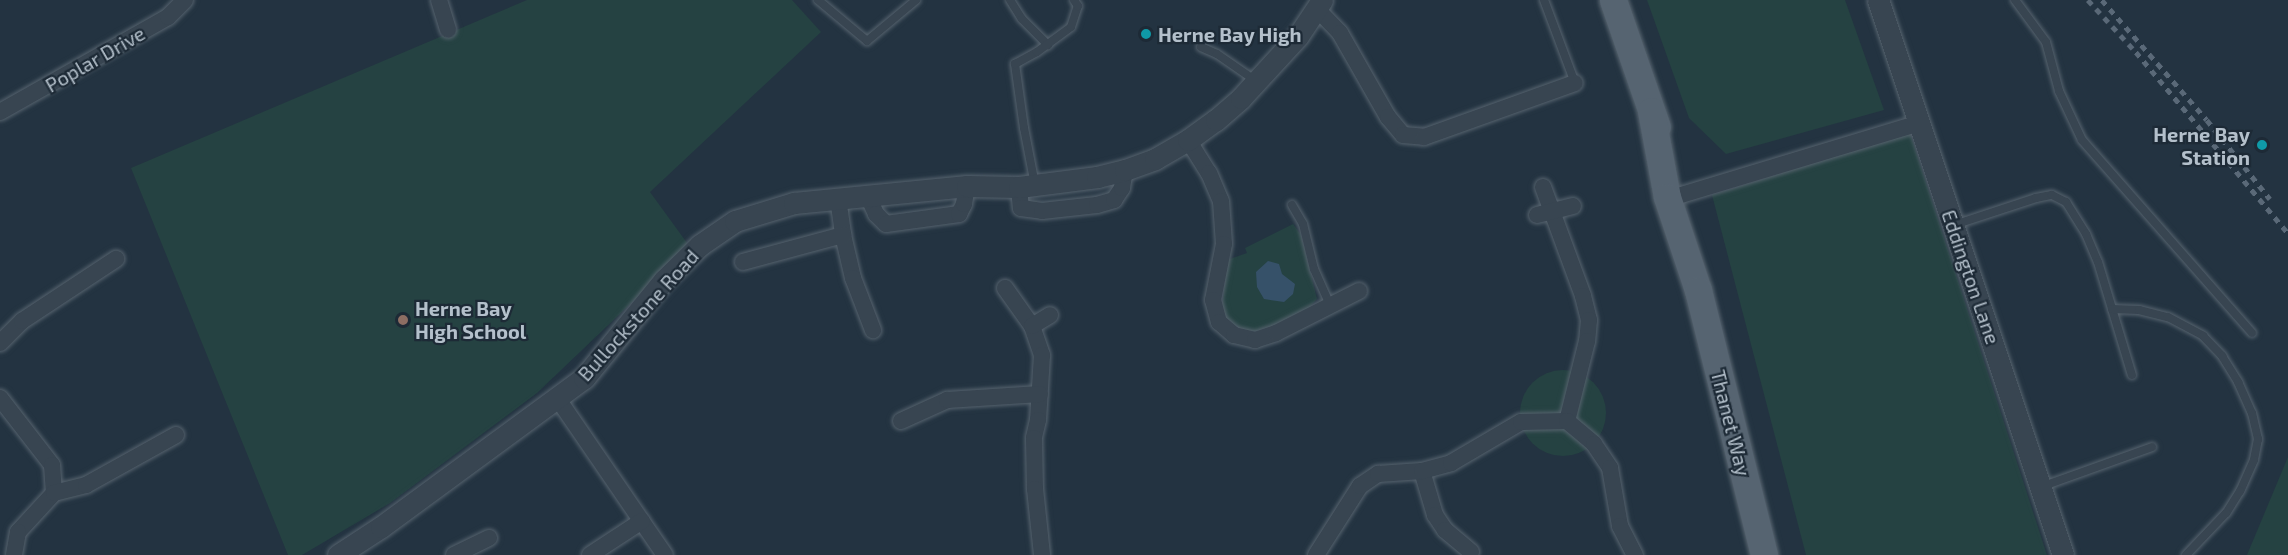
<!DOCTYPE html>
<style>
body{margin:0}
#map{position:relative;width:2288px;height:555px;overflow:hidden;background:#233341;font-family:"Exo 2",sans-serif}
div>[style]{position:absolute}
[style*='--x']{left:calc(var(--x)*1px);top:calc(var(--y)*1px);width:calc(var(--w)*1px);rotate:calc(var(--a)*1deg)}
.green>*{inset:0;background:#254242}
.round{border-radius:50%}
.water>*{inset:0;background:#365169}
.roads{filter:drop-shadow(0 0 2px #56636e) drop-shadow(0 0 2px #56636e)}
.service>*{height:8px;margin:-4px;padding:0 4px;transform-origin:4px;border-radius:4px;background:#384551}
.minor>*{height:16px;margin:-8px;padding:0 8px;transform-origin:8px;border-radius:8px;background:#384551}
.tertiary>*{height:21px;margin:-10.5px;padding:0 10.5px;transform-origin:10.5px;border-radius:10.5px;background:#384551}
.primary>*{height:27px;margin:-13.5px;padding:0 13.5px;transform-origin:13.5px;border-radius:13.5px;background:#566471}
.rail>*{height:4.5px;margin-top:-2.25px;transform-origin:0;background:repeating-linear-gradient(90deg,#5a6978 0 6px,transparent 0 12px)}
.dots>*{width:16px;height:16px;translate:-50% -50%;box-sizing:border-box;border:3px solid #1d2a36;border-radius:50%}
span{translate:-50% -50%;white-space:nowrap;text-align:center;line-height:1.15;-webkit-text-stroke:4.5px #1d2a36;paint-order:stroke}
.poi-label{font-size:20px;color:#b4c0cb;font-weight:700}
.left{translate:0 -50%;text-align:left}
.right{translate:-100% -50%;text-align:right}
.street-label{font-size:20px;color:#b4c0cb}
</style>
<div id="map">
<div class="green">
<i style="clip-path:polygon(527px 0,792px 0,821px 32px,650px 192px,690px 247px,537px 393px,390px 503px,302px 555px,288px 555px,131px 168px)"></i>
<i style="clip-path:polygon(1647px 0,1845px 0,1884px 110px,1726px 154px,1689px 118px)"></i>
<i style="clip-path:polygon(1910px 133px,2047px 555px,1806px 555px,1712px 195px)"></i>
<i style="clip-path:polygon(1293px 224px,1301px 235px,1317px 299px,1305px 312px,1260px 331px,1242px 331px,1227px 319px,1222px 309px,1227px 260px,1247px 253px,1245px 248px)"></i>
<i class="round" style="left:1520px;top:370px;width:86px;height:86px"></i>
<i style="clip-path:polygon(2288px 457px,2288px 555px,2247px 555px)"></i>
</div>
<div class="water">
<i style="clip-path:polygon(1268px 261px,1279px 264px,1282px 274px,1295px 284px,1293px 294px,1284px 302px,1264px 299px,1257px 287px,1256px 272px)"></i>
</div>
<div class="roads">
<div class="service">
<i style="--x:818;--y:0;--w:64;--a:39.9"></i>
<i style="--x:867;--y:41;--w:64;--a:-39.9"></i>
<i style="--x:1010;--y:0;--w:22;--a:58"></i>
<i style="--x:1022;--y:19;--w:37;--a:45"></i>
<i style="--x:1544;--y:0;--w:89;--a:69.5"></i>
<i style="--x:2015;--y:0;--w:52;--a:53.6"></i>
<i style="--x:2046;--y:42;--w:51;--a:75.1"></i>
<i style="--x:2059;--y:91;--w:54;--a:64.9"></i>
<i style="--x:2082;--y:140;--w:257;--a:48.6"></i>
<i style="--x:1201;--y:47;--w:17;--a:24"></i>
<i style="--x:1217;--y:54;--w:47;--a:34.7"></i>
<i style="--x:1035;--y:185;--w:58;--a:-100.9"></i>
<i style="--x:1024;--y:128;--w:65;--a:-98"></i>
<i style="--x:1015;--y:64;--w:25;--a:-29"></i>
<i style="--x:1037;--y:52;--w:42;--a:-36.3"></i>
<i style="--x:1071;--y:27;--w:22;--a:-72"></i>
<i style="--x:1078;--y:6;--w:7;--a:-124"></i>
<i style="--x:1292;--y:205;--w:22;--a:60"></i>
<i style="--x:1303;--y:224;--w:46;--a:76.3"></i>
<i style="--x:1314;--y:269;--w:39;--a:66"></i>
<i style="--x:1954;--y:225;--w:86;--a:-18.2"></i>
<i style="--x:2036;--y:198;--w:16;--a:-11"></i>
<i style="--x:2052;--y:195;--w:16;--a:27"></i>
<i style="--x:2066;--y:202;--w:38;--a:58"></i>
<i style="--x:2086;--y:234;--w:30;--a:67"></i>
<i style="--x:2098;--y:262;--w:118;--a:73.3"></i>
<i style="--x:2112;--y:309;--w:27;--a:2"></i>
<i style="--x:2139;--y:310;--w:30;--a:14"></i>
<i style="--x:2168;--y:317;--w:40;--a:28"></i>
<i style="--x:2203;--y:336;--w:28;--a:46"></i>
<i style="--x:2222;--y:356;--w:31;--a:58"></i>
<i style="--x:2238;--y:382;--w:34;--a:66"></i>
<i style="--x:2252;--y:413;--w:27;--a:77"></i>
<i style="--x:2258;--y:439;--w:21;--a:101"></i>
<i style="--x:2254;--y:460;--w:34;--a:114"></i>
<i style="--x:2240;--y:491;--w:26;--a:122"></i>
<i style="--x:2226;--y:513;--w:58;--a:133.6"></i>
<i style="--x:2041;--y:487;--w:118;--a:-19.8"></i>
</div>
<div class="minor">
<i style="--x:439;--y:0;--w:31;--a:73"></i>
<i style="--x:1317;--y:9;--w:33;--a:46"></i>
<i style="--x:1340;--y:33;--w:97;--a:60.3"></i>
<i style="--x:1388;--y:117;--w:23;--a:50"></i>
<i style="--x:1403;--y:135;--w:21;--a:5"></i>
<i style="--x:1424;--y:137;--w:160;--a:-19.7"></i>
<i style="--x:0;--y:112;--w:193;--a:-29.5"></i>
<i style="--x:168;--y:17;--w:24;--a:-45"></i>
<i style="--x:1188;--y:140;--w:39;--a:58"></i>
<i style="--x:1209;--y:173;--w:30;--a:67"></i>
<i style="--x:1221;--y:201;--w:43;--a:86"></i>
<i style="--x:1224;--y:244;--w:57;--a:101.1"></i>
<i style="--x:1213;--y:300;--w:23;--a:75"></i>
<i style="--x:1219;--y:322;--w:20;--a:41"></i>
<i style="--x:1234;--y:335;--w:22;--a:13"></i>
<i style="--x:1255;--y:340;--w:22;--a:-18"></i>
<i style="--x:1276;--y:333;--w:93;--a:-26.8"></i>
<i style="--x:1019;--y:187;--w:21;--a:85"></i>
<i style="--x:1021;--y:208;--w:21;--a:8"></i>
<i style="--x:1042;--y:211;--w:55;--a:-6.2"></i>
<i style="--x:1097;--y:205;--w:18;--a:-16"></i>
<i style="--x:1114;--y:200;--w:14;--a:-56"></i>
<i style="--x:1122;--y:188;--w:18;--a:-81"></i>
<i style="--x:1543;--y:187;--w:116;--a:69.8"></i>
<i style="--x:1583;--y:296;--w:25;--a:76"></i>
<i style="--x:1589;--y:320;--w:21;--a:95"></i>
<i style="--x:1587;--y:341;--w:82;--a:104"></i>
<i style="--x:1681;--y:195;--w:249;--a:-16.8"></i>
<i style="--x:868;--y:196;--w:20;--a:66"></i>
<i style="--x:876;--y:214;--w:14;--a:45"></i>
<i style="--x:886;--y:224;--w:74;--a:-7.8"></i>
<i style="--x:959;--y:214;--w:11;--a:-63"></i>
<i style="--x:964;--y:204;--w:18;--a:-81"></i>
<i style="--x:838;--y:198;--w:37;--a:82"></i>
<i style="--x:843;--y:235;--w:44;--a:76.9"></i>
<i style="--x:853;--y:278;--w:56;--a:69"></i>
<i style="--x:1537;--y:215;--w:37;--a:-14"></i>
<i style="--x:743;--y:262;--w:104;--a:-15.1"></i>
<i style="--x:1005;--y:288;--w:47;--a:54.6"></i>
<i style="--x:1032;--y:326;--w:31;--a:71"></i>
<i style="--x:1042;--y:355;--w:65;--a:93.5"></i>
<i style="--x:1038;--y:420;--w:18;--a:103"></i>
<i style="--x:1034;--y:438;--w:51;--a:88.9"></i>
<i style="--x:1035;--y:489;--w:66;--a:83.9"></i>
<i style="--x:1032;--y:326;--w:21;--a:-31"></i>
<i style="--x:0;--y:343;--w:31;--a:-45"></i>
<i style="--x:22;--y:321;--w:113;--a:-33.4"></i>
<i style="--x:0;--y:398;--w:85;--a:52.2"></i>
<i style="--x:52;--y:465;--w:28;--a:86"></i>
<i style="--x:54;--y:493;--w:53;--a:132.7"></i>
<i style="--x:18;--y:532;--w:23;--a:100"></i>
<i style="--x:558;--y:399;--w:189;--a:55.6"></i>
<i style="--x:901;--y:421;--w:51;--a:-24.5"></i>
<i style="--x:947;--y:400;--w:93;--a:-3.7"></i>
<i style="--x:1422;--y:471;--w:46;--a:73.5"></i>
<i style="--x:1435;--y:515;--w:18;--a:56"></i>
<i style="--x:1445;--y:530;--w:34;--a:40"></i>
<i style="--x:54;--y:493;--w:33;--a:-14"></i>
<i style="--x:86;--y:485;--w:103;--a:-29.1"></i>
<i style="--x:454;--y:555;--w:39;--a:-26"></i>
<i style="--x:590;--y:555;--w:62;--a:-33.2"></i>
<i style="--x:1316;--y:555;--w:82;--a:-57.5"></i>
<i style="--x:1360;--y:486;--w:22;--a:-34"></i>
<i style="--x:1378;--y:474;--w:44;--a:-3.9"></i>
<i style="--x:1422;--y:471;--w:30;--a:-15"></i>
<i style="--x:1451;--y:463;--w:81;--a:-30.4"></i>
<i style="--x:1521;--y:422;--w:46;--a:-1.2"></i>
<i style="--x:1567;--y:421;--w:35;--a:40"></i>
<i style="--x:1594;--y:444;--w:29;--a:56"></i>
<i style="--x:1610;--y:468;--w:59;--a:80.2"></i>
<i style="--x:1620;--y:526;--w:33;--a:63"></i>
</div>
<div class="tertiary">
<i style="--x:1878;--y:0;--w:585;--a:71.57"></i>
<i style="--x:338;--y:555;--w:51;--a:-33.1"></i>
<i style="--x:381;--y:527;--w:252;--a:-36.3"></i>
<i style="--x:584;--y:378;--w:127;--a:-50.8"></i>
<i style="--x:664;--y:280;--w:50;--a:-44.2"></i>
<i style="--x:700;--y:245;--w:42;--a:-34.4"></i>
<i style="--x:735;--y:221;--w:62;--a:-17"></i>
<i style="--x:794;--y:203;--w:174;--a:-5.6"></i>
<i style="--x:967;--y:186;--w:52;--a:1.1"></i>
<i style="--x:1019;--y:187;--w:79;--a:-7.3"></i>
<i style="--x:1097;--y:177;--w:29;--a:-14"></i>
<i style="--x:1125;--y:170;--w:32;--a:-20"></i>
<i style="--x:1155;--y:159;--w:38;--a:-30"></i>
<i style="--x:1188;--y:140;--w:34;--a:-36"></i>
<i style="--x:1216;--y:120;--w:33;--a:-41"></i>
<i style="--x:1241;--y:98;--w:84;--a:-47.4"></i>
<i style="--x:1298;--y:36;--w:43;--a:-56.3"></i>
</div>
<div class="primary">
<i style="--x:1613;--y:0;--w:134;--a:70.9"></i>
<i style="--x:1651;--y:111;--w:87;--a:79.5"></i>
<i style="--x:1667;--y:197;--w:98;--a:71.6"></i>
<i style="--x:1698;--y:290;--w:273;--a:76"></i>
</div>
</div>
<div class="rail">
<i style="--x:2088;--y:0;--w:71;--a:47.3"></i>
<i style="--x:2136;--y:52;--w:236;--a:50"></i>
<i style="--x:2102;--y:0;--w:159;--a:48.8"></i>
<i style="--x:2207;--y:120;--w:101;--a:51.4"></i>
</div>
<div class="dots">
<i style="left:1146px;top:34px;background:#0f9aa8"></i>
<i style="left:2262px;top:145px;background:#0f9aa8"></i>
<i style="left:403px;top:320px;background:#8d6e63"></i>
</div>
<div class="poi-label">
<span class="left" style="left:1158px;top:34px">Herne Bay High</span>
<span class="right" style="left:2250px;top:146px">Herne Bay<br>Station</span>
<span class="left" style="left:415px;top:320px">Herne Bay<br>High School</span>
</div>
<div class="street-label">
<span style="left:95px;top:59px;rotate:-30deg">Poplar Drive</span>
<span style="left:1971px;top:277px;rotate:71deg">Eddington Lane</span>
<span style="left:638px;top:315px;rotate:-48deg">Bullockstone Road</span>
<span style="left:1731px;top:423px;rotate:76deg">Thanet Way</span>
</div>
</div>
